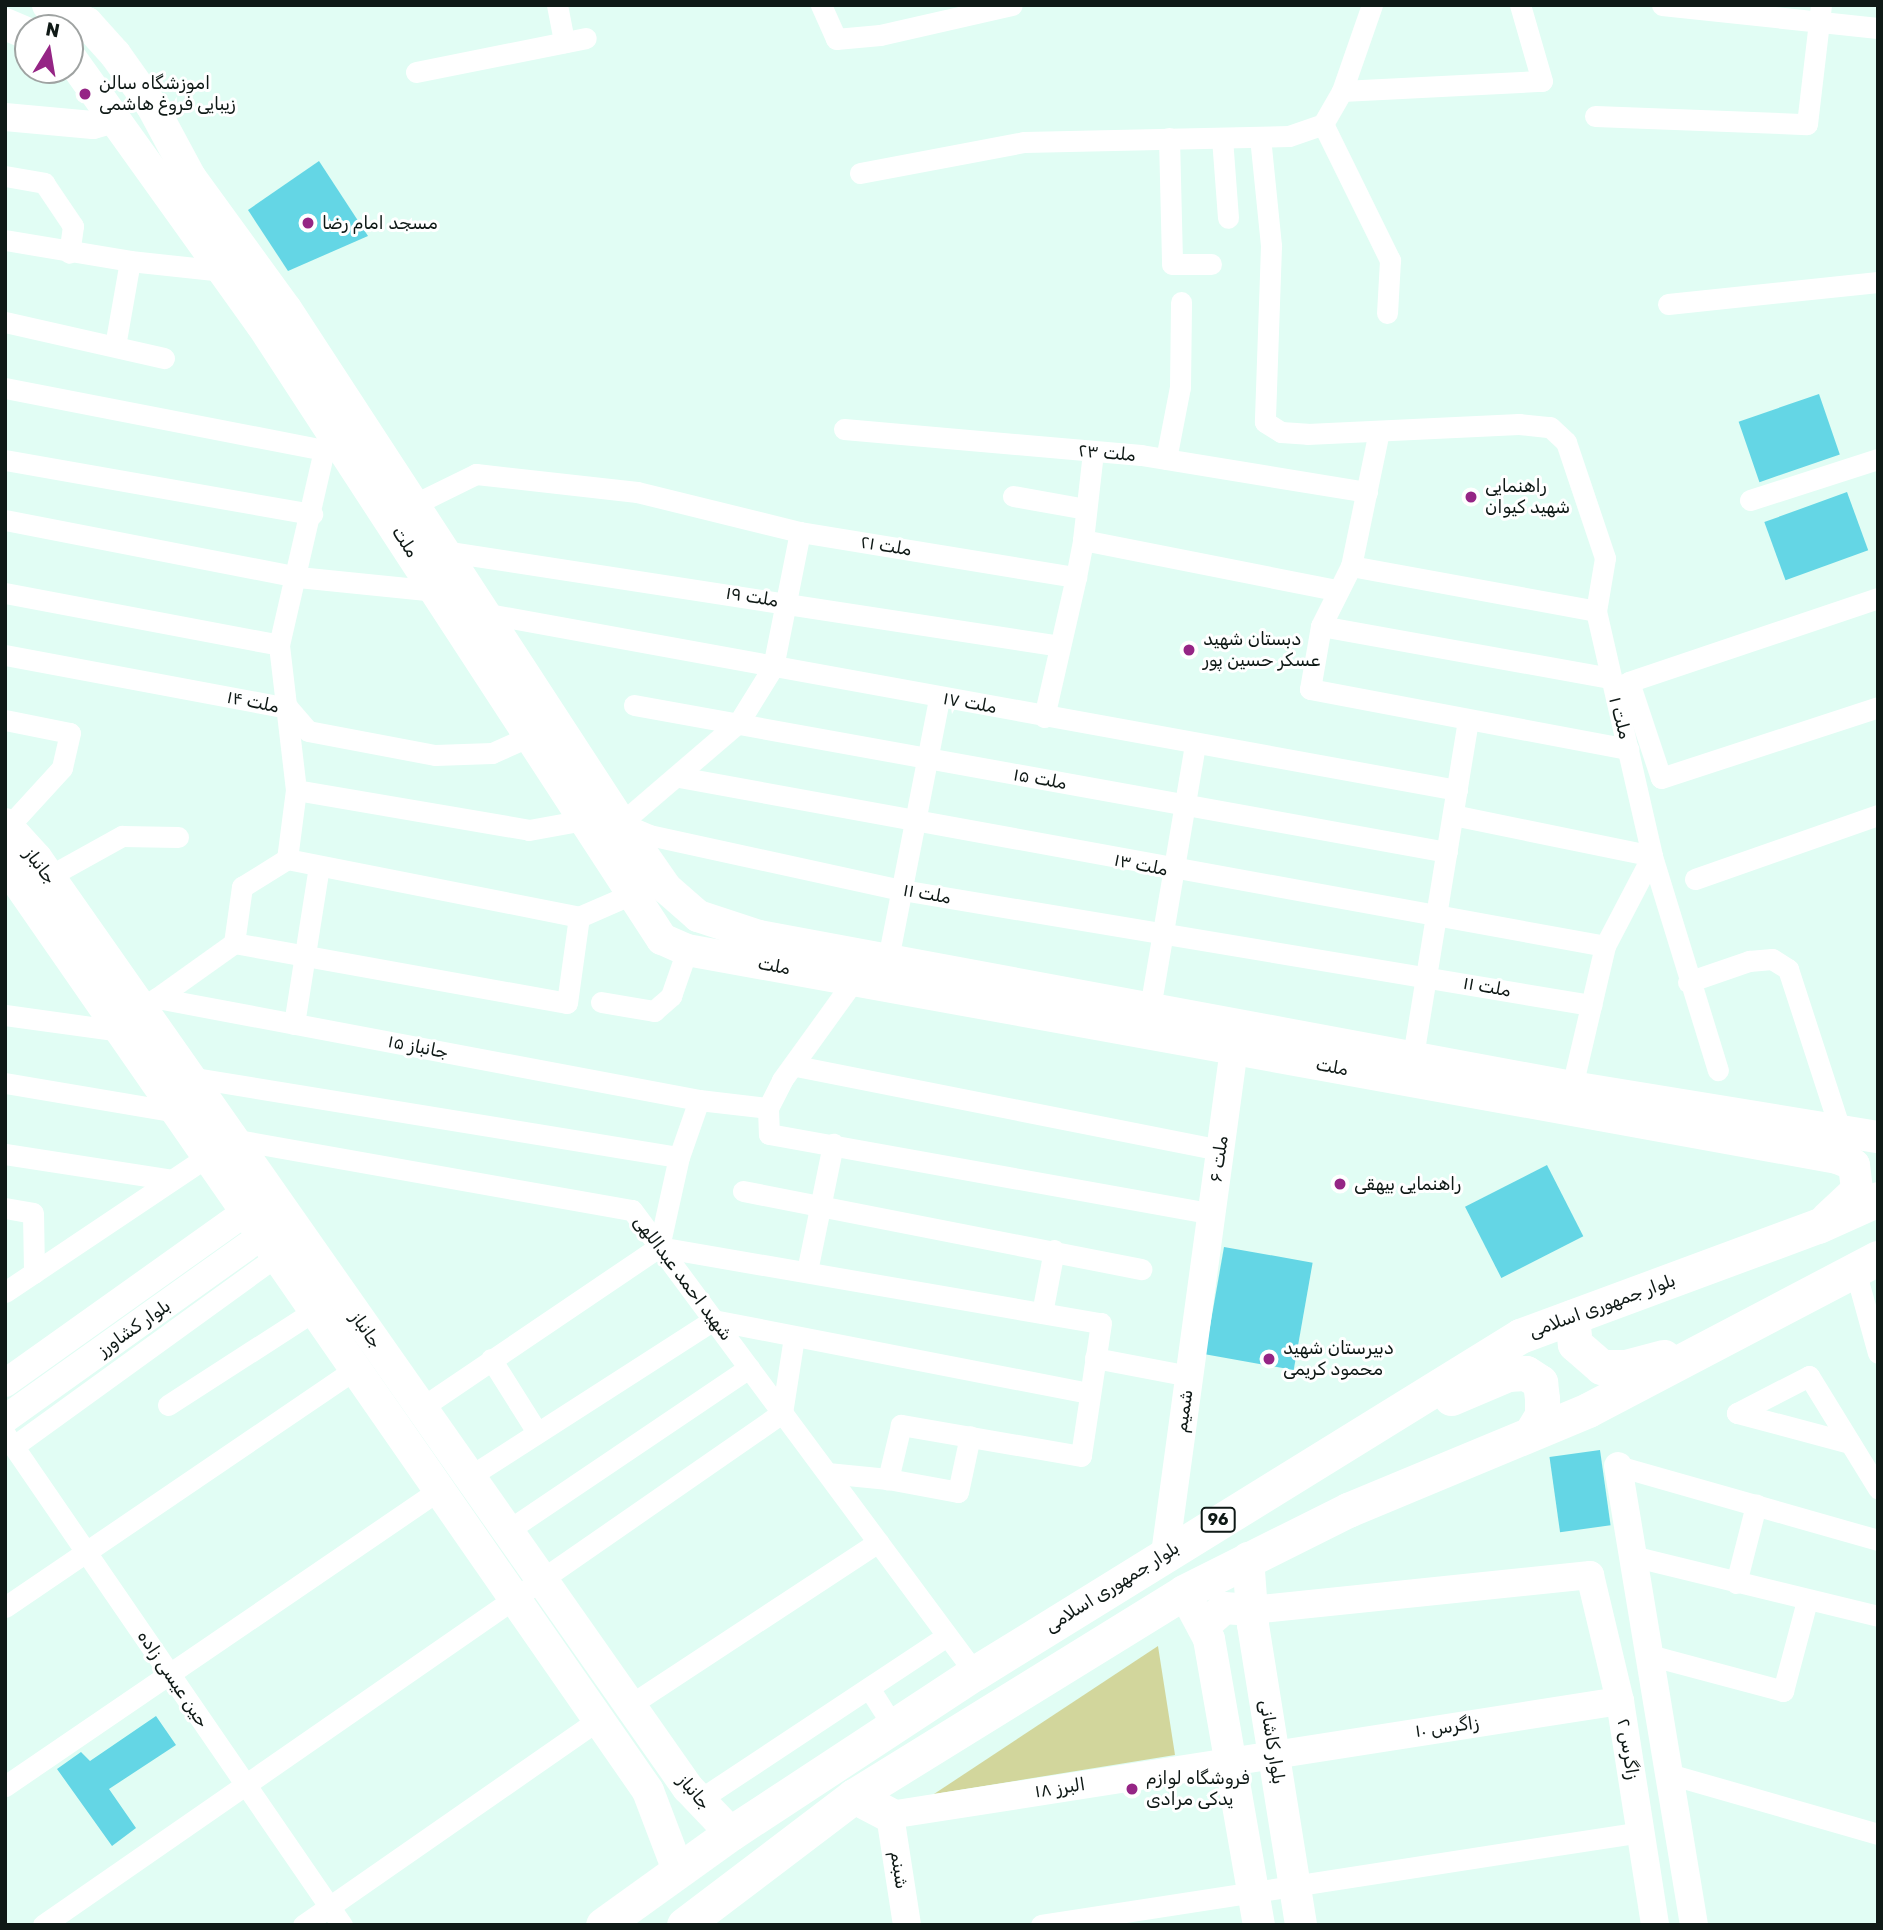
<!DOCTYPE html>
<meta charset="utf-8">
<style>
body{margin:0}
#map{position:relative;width:1883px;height:1930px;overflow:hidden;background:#e1fdf4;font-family:Rubik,Cairo,sans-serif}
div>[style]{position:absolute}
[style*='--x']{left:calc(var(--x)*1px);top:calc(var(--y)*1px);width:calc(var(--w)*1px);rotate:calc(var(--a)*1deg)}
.green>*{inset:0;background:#d2d69c}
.building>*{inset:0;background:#64d6e5;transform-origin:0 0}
.minor>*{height:21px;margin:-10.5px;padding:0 10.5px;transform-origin:10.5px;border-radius:10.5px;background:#fff}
.tertiary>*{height:28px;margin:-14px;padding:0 14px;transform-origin:14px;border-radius:14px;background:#fff}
.secondary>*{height:32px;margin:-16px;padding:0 16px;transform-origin:16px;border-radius:16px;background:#fff}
.primary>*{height:35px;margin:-17.5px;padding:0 17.5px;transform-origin:17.5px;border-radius:17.5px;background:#fff}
.dots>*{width:19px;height:19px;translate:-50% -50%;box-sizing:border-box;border:4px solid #fff;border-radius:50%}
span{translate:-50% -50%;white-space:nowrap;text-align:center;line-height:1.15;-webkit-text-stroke:6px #fff;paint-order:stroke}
.shield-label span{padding:2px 5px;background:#fff;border:2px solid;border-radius:5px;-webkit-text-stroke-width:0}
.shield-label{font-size:16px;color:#0f1916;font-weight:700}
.poi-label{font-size:18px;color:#0f1916}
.left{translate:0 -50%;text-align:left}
.street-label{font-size:18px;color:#0f1916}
.frame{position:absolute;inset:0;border:7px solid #0f1916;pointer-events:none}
.north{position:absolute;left:14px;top:14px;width:70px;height:70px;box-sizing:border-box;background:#fff;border:2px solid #9fa3a2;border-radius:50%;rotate:11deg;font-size:19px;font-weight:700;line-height:28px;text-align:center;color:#0f1916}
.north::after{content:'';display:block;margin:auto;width:24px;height:32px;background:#952585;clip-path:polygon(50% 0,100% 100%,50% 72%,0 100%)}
</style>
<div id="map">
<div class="green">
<i style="clip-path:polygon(1158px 1646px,1175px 1755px,934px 1794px)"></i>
</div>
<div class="building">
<i style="clip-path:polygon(319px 161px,368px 236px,288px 271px,248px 210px)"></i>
<i style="left:1819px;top:394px;width:64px;height:85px;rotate:71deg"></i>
<i style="left:1847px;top:492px;width:62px;height:88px;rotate:70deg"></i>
<i style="left:1547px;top:1165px;width:80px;height:92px;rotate:63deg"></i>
<i style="left:1224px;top:1247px;width:90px;height:109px;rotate:10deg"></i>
<i style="left:1600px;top:1450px;width:76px;height:51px;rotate:82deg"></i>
<i style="clip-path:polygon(156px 1716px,176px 1745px,109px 1789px,136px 1828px,112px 1846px,57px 1769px,81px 1752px,90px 1761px)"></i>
</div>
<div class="minor">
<i style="--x:557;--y:5;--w:38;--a:79"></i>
<i style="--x:821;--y:5;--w:37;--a:66"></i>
<i style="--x:836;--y:39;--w:44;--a:-5.2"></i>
<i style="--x:880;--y:35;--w:135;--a:-12.8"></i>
<i style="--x:1662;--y:5;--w:217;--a:6.1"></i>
<i style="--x:416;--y:72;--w:173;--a:-11.3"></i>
<i style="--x:1342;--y:91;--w:200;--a:-2.9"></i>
<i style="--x:1542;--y:81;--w:79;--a:-106.1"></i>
<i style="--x:1595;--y:116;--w:212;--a:2.2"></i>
<i style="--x:1807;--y:124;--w:120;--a:-83.3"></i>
<i style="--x:1323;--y:124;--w:152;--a:63.8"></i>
<i style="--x:1390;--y:260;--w:53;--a:93.2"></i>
<i style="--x:1260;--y:137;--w:110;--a:84.2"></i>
<i style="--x:1271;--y:246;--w:176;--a:92"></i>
<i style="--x:1265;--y:422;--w:19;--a:32"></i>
<i style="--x:1281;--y:432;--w:26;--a:4"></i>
<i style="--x:1307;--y:434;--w:212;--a:-2.7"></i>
<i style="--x:1519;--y:424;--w:31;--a:6"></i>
<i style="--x:1550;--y:427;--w:22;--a:43"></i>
<i style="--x:1566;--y:442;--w:122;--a:71.4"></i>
<i style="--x:1605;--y:558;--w:54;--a:99.6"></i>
<i style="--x:1596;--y:611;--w:251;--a:77.1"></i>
<i style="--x:1652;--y:856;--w:224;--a:72.9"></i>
<i style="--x:1169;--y:138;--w:126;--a:88.6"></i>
<i style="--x:1172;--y:264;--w:39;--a:0"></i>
<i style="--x:1222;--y:138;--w:80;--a:85.7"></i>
<i style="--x:860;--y:173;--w:167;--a:-10.7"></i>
<i style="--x:1024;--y:142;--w:265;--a:-1.3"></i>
<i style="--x:1289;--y:136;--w:36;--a:-19"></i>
<i style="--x:1323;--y:124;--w:38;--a:-60"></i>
<i style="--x:1342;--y:91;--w:91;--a:-70.8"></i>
<i style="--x:5;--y:176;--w:40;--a:10"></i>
<i style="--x:44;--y:183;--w:52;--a:56"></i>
<i style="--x:73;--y:226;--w:27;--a:98"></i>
<i style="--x:5;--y:240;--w:127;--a:9.5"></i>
<i style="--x:130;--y:261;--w:86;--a:100"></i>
<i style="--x:130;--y:261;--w:94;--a:6.1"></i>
<i style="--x:1668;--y:304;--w:211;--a:-6"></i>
<i style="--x:5;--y:322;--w:163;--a:12.8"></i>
<i style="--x:5;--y:388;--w:325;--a:11"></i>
<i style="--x:844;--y:429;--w:298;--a:5"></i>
<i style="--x:1141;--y:455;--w:229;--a:9.3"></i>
<i style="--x:1379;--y:431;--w:138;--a:101.7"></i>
<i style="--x:1351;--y:566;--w:67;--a:116.6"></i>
<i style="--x:1321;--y:626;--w:64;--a:99.9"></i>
<i style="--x:1310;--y:689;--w:324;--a:10.7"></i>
<i style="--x:1166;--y:459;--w:73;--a:-79"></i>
<i style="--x:1180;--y:387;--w:85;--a:-89.3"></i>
<i style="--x:5;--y:460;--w:312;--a:10"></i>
<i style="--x:1013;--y:496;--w:74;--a:10.1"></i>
<i style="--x:1750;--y:500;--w:134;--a:-17.8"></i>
<i style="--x:413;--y:505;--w:70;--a:-26.2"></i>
<i style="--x:476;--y:474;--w:162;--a:6.4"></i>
<i style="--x:637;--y:492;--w:168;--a:13.8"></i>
<i style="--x:800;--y:532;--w:280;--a:9.3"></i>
<i style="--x:1076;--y:577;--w:38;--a:-79"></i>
<i style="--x:1083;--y:540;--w:257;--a:11.2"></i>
<i style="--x:5;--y:520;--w:298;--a:11"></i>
<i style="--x:298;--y:577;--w:139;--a:5.8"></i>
<i style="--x:800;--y:532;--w:138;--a:101.3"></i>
<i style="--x:773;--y:667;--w:65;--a:121.7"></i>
<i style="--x:739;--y:722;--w:155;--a:139.4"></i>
<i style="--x:621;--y:823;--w:30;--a:23"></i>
<i style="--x:649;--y:835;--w:259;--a:12.3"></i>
<i style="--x:902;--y:890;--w:699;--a:9.48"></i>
<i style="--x:1083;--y:540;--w:89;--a:-83.5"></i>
<i style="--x:443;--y:551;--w:624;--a:8.75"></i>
<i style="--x:1351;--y:566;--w:249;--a:10.4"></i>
<i style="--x:5;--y:593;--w:279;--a:10.7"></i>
<i style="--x:1878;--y:598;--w:263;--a:161.4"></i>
<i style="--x:1629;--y:682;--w:101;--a:71.6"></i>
<i style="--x:1661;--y:778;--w:228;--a:-18.1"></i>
<i style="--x:483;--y:613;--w:990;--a:10.3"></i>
<i style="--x:1321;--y:626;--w:293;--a:10.2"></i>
<i style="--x:5;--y:655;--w:288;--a:10.6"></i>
<i style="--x:288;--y:708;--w:30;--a:49"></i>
<i style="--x:308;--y:731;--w:129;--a:10.7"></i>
<i style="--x:435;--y:755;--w:57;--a:-2"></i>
<i style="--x:492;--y:753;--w:42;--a:-24.1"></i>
<i style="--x:634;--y:705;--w:826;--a:10.25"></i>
<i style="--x:1044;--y:717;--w:144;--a:-77.1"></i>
<i style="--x:5;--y:720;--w:66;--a:11.3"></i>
<i style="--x:70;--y:733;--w:36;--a:103"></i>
<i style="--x:62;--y:768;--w:80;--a:132.5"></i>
<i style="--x:679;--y:777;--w:941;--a:10.34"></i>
<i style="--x:296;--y:790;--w:236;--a:9.7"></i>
<i style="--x:529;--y:830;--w:56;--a:-10.3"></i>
<i style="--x:1453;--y:815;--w:203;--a:11.6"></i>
<i style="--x:1652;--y:856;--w:102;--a:117.6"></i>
<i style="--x:1605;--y:946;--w:145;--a:103.2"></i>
<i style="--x:287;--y:859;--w:298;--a:11.2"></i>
<i style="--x:579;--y:917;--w:58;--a:-23.5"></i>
<i style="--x:48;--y:877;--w:85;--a:-29"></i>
<i style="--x:122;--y:836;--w:56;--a:1"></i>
<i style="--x:1695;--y:879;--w:194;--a:-19.3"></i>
<i style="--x:234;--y:943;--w:338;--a:10.2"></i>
<i style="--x:567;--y:1003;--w:87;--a:-82.1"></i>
<i style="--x:888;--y:959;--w:266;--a:-78.9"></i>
<i style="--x:1688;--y:982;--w:65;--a:-19"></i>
<i style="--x:1749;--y:961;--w:23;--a:-5"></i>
<i style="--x:1772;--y:959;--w:19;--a:32"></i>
<i style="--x:1788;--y:969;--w:171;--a:72"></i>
<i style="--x:157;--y:998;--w:95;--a:-35.5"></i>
<i style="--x:234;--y:943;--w:57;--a:-81.9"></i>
<i style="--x:242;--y:887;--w:53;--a:-31.9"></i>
<i style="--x:287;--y:859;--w:70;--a:-82.6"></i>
<i style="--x:296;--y:790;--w:146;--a:-96.7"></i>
<i style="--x:279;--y:645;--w:200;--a:-77"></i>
<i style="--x:324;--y:450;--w:18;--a:-22"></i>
<i style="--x:150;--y:1002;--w:8;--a:-30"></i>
<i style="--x:157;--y:998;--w:552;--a:10.66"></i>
<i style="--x:601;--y:1002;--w:54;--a:9.6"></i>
<i style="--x:654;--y:1011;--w:23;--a:-41"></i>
<i style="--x:671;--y:996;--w:49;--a:-70.8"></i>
<i style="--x:1150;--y:1008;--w:268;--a:-80.3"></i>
<i style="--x:5;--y:1015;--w:116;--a:7.9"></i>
<i style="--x:294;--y:1024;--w:160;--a:-81"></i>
<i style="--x:1413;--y:1056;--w:339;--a:-80.7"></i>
<i style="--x:796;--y:1066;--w:433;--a:11.2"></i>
<i style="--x:189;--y:1077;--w:496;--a:9.3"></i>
<i style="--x:5;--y:1083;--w:174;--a:9.6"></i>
<i style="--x:768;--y:1108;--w:26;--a:88"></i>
<i style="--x:769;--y:1134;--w:450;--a:10.2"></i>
<i style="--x:232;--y:1139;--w:406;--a:10.1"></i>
<i style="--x:632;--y:1210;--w:576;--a:53.47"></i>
<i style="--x:5;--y:1154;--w:169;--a:8.8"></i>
<i style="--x:743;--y:1191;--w:406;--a:11.1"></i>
<i style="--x:5;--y:1208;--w:28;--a:10"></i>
<i style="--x:33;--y:1213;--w:60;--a:89"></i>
<i style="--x:659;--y:1247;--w:448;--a:9.8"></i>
<i style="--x:1101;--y:1323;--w:134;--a:98.6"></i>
<i style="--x:1081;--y:1456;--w:183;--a:-170.2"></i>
<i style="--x:901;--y:1425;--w:56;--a:103.5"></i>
<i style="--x:888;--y:1479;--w:61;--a:-174.4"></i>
<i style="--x:659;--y:1247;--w:92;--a:-77.5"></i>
<i style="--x:679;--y:1157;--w:60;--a:-70.7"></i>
<i style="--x:699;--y:1100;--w:69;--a:6.6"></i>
<i style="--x:768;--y:1108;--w:31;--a:-63"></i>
<i style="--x:782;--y:1080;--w:123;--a:-54.2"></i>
<i style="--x:1855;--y:1270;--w:86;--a:74.5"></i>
<i style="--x:807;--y:1271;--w:130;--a:-78.4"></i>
<i style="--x:5;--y:1292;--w:243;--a:-33.8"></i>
<i style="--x:1042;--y:1313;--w:64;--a:-79.2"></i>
<i style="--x:1095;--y:1358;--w:96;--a:10.8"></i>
<i style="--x:491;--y:1359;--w:86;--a:57.8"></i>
<i style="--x:168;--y:1405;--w:174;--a:-32.8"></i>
<i style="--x:421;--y:1408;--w:287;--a:-34.1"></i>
<i style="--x:5;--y:1434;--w:596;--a:55.54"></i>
<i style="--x:1850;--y:1443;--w:117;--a:-165.1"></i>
<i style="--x:1737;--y:1413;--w:81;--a:-27.2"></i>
<i style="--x:1809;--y:1376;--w:132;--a:58.4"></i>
<i style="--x:14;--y:1446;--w:324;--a:-35.9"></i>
<i style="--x:1618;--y:1466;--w:270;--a:15.9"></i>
<i style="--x:472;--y:1475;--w:287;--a:-32.7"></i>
<i style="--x:713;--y:1320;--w:384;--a:11"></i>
<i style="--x:888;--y:1479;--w:71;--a:10.5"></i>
<i style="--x:958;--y:1492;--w:57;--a:-77.9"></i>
<i style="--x:507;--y:1531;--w:292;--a:-34"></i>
<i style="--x:1632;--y:1556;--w:253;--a:13.7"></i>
<i style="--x:1736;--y:1583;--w:81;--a:-75.6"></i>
<i style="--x:5;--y:1607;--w:423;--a:-34.2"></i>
<i style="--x:1649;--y:1655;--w:139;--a:15"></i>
<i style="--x:1783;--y:1691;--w:93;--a:-75.1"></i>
<i style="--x:869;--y:1688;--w:49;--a:57.6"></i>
<i style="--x:630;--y:1705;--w:297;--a:-33.3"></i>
<i style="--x:1669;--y:1774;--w:217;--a:16"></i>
<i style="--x:5;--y:1786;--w:525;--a:-34.3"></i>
<i style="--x:699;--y:1800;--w:297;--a:-33.5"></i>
<i style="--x:43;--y:1925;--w:899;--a:-34.72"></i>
<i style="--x:782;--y:1413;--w:77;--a:-81"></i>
<i style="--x:303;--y:1925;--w:359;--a:-34.8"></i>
<i style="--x:1041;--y:1925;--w:607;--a:-8.81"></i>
</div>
<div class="tertiary">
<i style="--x:5;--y:117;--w:88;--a:5.2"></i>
<i style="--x:93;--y:125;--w:22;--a:-16"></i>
<i style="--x:5;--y:1383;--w:296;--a:-35.4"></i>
<i style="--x:5;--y:1419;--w:315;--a:-35.5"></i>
<i style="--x:1618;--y:1466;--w:465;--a:80.6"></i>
<i style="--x:1165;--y:1554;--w:510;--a:-82.22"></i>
<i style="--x:1252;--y:1610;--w:340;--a:-5.9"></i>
<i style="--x:1590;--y:1575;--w:130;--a:76.6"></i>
<i style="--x:1620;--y:1701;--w:227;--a:81.1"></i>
<i style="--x:907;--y:1925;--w:111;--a:-98.8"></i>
<i style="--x:890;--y:1815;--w:739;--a:-8.88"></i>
</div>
<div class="secondary">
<i style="--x:48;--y:5;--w:43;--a:24.8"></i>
<i style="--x:87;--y:23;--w:42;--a:47.9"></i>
<i style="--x:115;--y:54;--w:64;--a:54.6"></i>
<i style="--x:152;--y:106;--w:81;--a:61.8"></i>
<i style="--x:190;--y:177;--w:163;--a:54"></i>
<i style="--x:286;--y:309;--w:614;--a:56.91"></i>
<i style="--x:621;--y:823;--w:79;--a:55.3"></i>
<i style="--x:666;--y:888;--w:43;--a:41.2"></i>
<i style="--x:698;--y:916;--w:64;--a:18.2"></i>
<i style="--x:759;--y:936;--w:827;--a:10.52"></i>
<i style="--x:1572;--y:1087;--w:310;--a:9.3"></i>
<i style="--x:5;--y:24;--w:25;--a:23"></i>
<i style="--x:70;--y:57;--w:330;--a:54.4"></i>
<i style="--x:262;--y:325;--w:733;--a:56.92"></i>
<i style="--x:662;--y:939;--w:27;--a:24"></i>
<i style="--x:687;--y:950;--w:1169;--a:10.25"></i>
<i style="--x:1837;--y:1158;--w:18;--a:22"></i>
<i style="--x:1854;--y:1165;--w:25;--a:83"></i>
<i style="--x:1857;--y:1190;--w:41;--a:137"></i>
<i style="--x:5;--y:824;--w:46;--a:47.6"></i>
<i style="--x:36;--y:858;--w:1136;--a:54.97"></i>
<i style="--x:688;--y:1788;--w:62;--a:46.3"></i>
<i style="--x:5;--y:864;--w:1128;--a:55.25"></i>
<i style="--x:648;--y:1791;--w:85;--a:69.2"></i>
<i style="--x:1248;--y:1558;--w:67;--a:85.7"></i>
<i style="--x:1253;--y:1625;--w:304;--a:80.9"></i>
<i style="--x:1184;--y:1592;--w:53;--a:62"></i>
<i style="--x:1209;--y:1639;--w:290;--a:80.1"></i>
<i style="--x:1203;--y:1627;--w:28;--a:-42"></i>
<i style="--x:1224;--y:1608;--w:28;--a:4"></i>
</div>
<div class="primary">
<i style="--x:1572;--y:1317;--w:27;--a:84"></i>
<i style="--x:1575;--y:1344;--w:35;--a:41"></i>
<i style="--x:1601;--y:1367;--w:25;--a:0"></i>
<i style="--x:1626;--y:1367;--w:39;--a:-15"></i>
<i style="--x:1451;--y:1398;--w:62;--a:-22.8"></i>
<i style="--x:1508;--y:1374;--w:18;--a:-3"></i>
<i style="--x:1526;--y:1373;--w:17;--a:33"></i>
<i style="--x:1540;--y:1382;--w:17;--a:83"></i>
<i style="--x:1542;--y:1399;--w:16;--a:90"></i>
<i style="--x:1542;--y:1415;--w:17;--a:121"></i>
<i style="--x:854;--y:1796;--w:41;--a:27.8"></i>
<i style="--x:603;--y:1925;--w:158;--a:-35.7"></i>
<i style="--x:731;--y:1833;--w:292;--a:-33.3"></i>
<i style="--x:975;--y:1673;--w:641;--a:-31.73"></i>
<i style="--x:1520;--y:1336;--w:318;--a:-20.3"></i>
<i style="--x:1818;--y:1226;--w:66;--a:-24.2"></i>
<i style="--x:684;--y:1925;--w:213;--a:-37.2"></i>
<i style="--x:854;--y:1796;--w:388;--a:-31.7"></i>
<i style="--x:1184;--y:1592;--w:183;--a:-26.6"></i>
<i style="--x:1348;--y:1510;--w:260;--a:-22.6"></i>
<i style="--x:1588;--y:1410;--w:327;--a:-27.7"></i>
</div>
<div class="dots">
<i style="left:85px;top:94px;background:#952585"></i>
<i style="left:308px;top:223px;background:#952585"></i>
<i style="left:1471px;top:497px;background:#952585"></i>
<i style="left:1189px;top:650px;background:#952585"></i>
<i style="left:1340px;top:1184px;background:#952585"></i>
<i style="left:1269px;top:1359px;background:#952585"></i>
<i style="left:1132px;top:1789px;background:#952585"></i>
</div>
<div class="shield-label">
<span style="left:1218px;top:1520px">96</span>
</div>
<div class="poi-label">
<span class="left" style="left:99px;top:94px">اموزشگاه سالن<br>زیبایی فروغ هاشمی</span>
<span class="left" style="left:322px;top:223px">مسجد امام رضا</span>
<span class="left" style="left:1485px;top:497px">راهنمایی<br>شهید کیوان</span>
<span class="left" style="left:1203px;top:650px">دبستان شهید<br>عسکر حسین پور</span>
<span class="left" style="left:1354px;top:1184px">راهنمایی بیهقی</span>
<span class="left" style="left:1283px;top:1359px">دبیرستان شهید<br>محمود کریمی</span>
<span class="left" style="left:1146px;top:1789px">فروشگاه لوازم<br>یدکی مرادی</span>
</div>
<div class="street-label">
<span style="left:1107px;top:453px;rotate:5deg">ملت ۲۳</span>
<span style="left:405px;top:542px;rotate:57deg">ملت</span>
<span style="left:886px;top:546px;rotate:9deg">ملت ۲۱</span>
<span style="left:752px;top:597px;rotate:9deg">ملت ۱۹</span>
<span style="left:253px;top:702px;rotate:11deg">ملت ۱۴</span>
<span style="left:970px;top:703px;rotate:10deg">ملت ۱۷</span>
<span style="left:1620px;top:718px;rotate:75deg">ملت ۱</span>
<span style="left:1040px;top:779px;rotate:10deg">ملت ۱۵</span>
<span style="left:1141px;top:865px;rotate:11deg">ملت ۱۳</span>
<span style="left:40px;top:866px;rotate:53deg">جانباز</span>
<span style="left:927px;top:894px;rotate:10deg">ملت ۱۱</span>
<span style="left:774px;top:966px;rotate:10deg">ملت</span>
<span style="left:1487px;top:987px;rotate:10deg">ملت ۱۱</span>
<span style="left:418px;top:1047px;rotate:11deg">جانباز ۱۵</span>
<span style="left:1332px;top:1067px;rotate:10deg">ملت</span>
<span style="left:1219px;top:1159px;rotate:-82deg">ملت ۶</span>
<span style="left:683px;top:1278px;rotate:53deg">شهید احمد عبداللهی</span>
<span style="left:1602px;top:1306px;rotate:-20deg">بلوار جمهوری اسلامی</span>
<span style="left:134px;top:1328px;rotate:-35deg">بلوار کشاورز</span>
<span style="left:366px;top:1330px;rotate:55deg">جانباز</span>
<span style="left:1184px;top:1411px;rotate:-82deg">شمیم</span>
<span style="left:1112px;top:1587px;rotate:-32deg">بلوار جمهوری اسلامی</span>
<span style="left:173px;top:1679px;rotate:56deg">حین عیسی زاده</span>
<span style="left:1447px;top:1727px;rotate:-8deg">زاگرس ۱۰</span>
<span style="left:1272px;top:1742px;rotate:81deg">بلوار کاشانی</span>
<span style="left:1628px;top:1749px;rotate:81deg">زاگرس ۲</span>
<span style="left:1060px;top:1788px;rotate:-9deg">البرز ۱۸</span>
<span style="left:694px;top:1792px;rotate:50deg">جانباز</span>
<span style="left:899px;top:1870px;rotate:81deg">شبنم</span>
</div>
<div class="frame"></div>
<div class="north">N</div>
</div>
